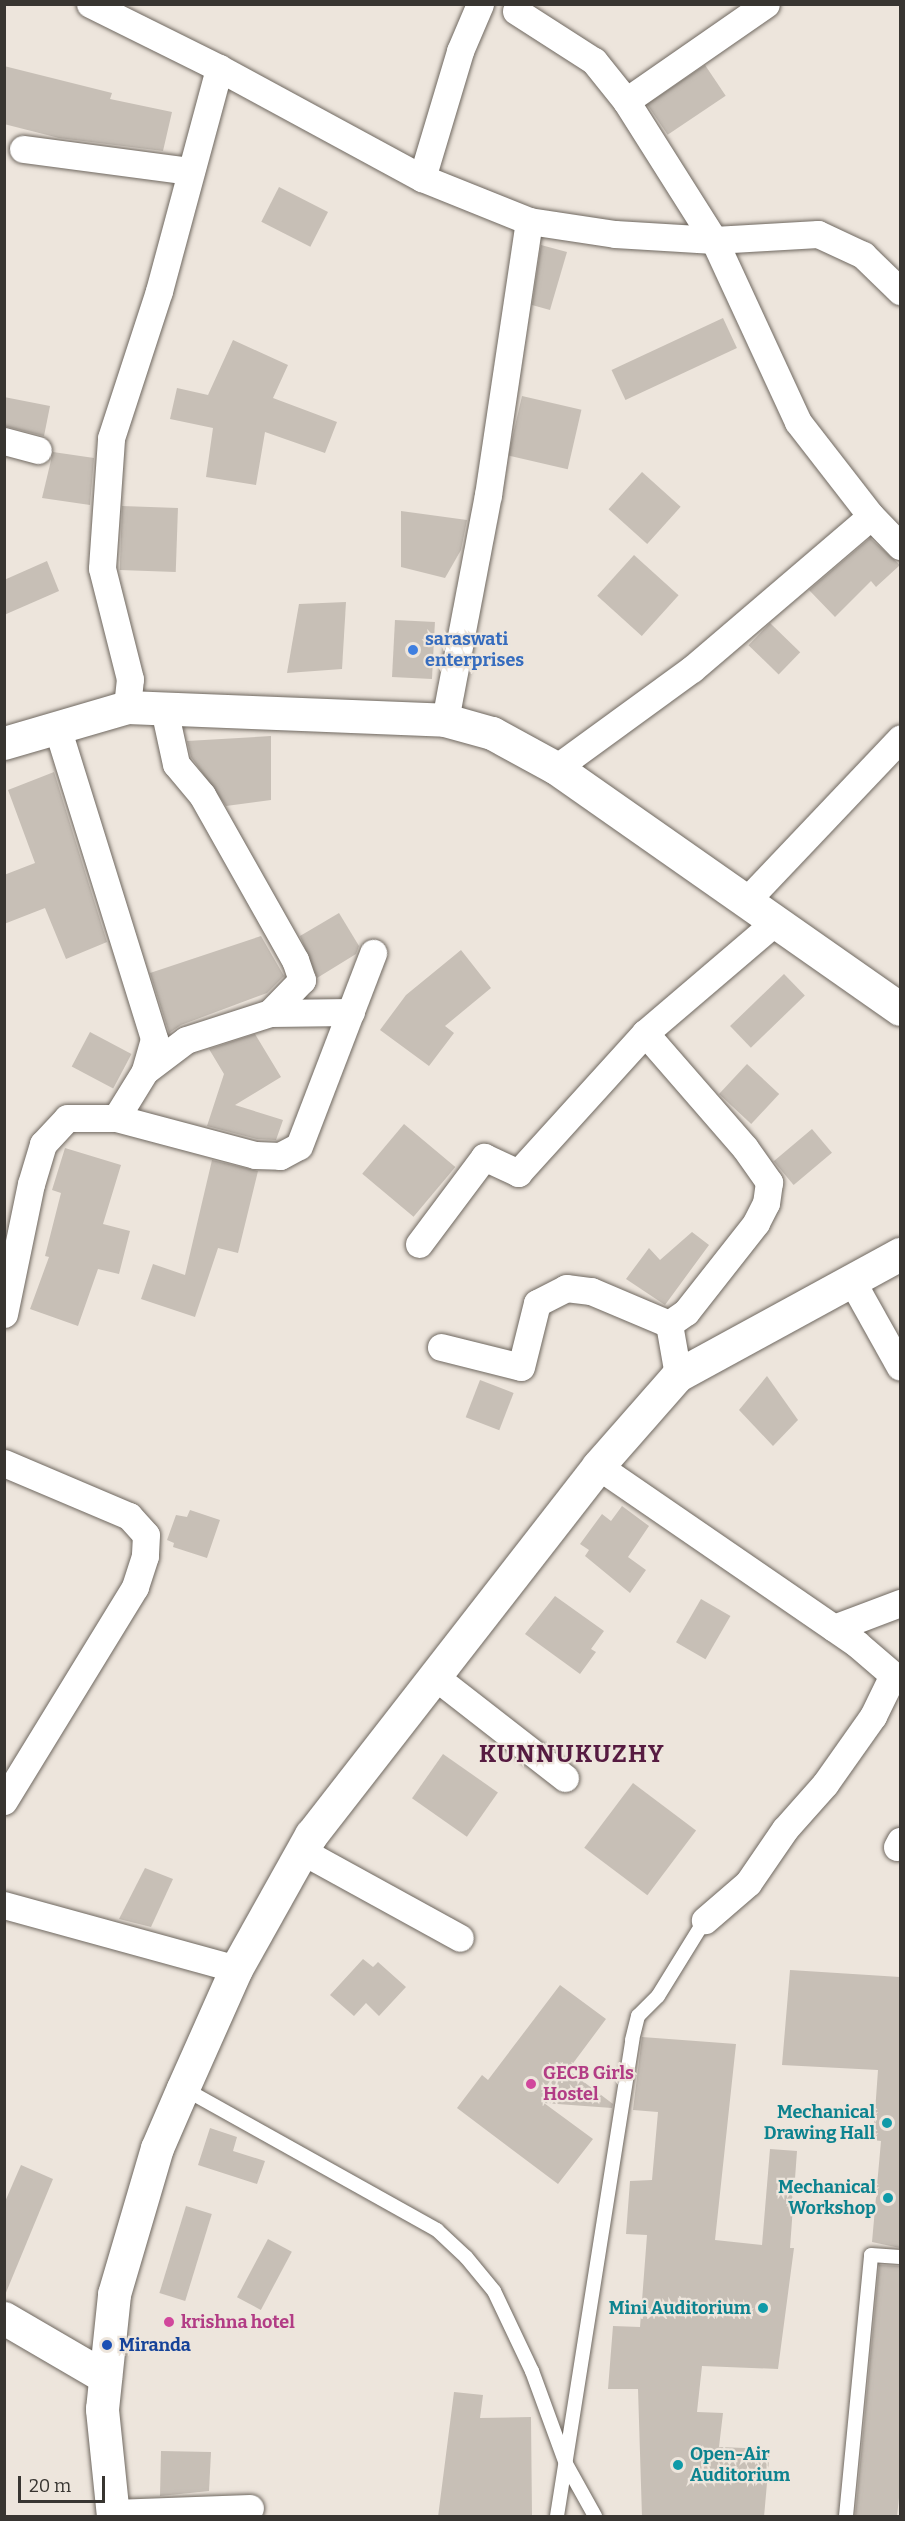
<!DOCTYPE html>
<style>
body{margin:0}
#map{position:relative;width:905px;height:2521px;overflow:hidden;background:#ede5dc;font-family:Bitter,serif}
div>[style]{position:absolute}
[style*='--x']{left:calc(var(--x)*1px);top:calc(var(--y)*1px);width:calc(var(--w)*1px);rotate:calc(var(--a)*1deg)}
.building>*{inset:0;background:#c7bfb6;transform-origin:0 0}
.roads{filter:drop-shadow(0 0 2px #6f6860) drop-shadow(0 0 2px #6f6860)}
.lane>*{height:14px;margin:-7px;padding:0 7px;transform-origin:7px;border-radius:7px;background:#fff}
.street>*{height:27px;margin:-13.5px;padding:0 13.5px;transform-origin:13.5px;border-radius:13.5px;background:#fff}
.secondary>*{height:33px;margin:-16.5px;padding:0 16.5px;transform-origin:16.5px;border-radius:16.5px;background:#fff}
.dots>*{width:16px;height:16px;translate:-50% -50%;box-sizing:border-box;border:3px solid #ede5dc;border-radius:50%}
span{translate:-50% -50%;white-space:nowrap;text-align:center;line-height:1.15;-webkit-text-stroke:4.5px #ede5dc;paint-order:stroke}
.shop-label{font-size:18px;color:#366cbe;font-weight:700}
.left{translate:0 -50%;text-align:left}
.hotel-label{font-size:18px;color:#b23c85;font-weight:700}
.culture-label{font-size:18px;color:#0d838f;font-weight:700}
.right{translate:-100% -50%;text-align:right}
.transit-label{font-size:18px;color:#164399;font-weight:700}
.district-label{font-size:24px;color:#561b41;font-weight:700;letter-spacing:1.5px}
.frame{position:absolute;inset:0;border:6px solid #383531;pointer-events:none}
.scale{position:absolute;left:18px;top:2476px;width:87px;height:27px;box-sizing:border-box;border:3px solid #383531;border-top:0;padding-left:8px;font-size:18px;line-height:21px;white-space:nowrap;color:#383531;-webkit-text-stroke:4px #ede5dc;paint-order:stroke}
</style>
<div id="map">
<div class="building">
<i style="left:705px;top:65px;width:37px;height:70px;rotate:56deg"></i>
<i style="clip-path:polygon(4px 66px,112px 93px,110px 99px,172px 112px,163px 151px,59px 138px,4px 124px)"></i>
<i style="left:279px;top:187px;width:55px;height:39px;rotate:27deg"></i>
<i style="clip-path:polygon(541px 245px,567px 252px,550px 310px,532px 305px)"></i>
<i style="left:723px;top:318px;width:33px;height:123px;rotate:65deg"></i>
<i style="clip-path:polygon(233px 340px,288px 365px,273px 398px,337px 422px,325px 453px,265px 432px,256px 485px,206px 477px,213px 428px,170px 419px,177px 388px,208px 395px)"></i>
<i style="left:522px;top:396px;width:61px;height:61px;rotate:13deg"></i>
<i style="clip-path:polygon(4px 397px,50px 406px,44px 436px,4px 426px)"></i>
<i style="clip-path:polygon(53px 452px,94px 458px,90px 505px,42px 498px)"></i>
<i style="left:642px;top:472px;width:52px;height:50px;rotate:42deg"></i>
<i style="left:122px;top:506px;width:56px;height:64px;rotate:2deg"></i>
<i style="clip-path:polygon(401px 511px,467px 520px,461px 550px,445px 578px,401px 567px)"></i>
<i style="clip-path:polygon(870px 538px,900px 565px,876px 587px,871px 581px,835px 617px,809px 590px)"></i>
<i style="left:634px;top:555px;width:60px;height:55px;rotate:42deg"></i>
<i style="clip-path:polygon(47px 561px,59px 591px,4px 615px,4px 580px)"></i>
<i style="clip-path:polygon(346px 602px,342px 669px,287px 673px,299px 604px)"></i>
<i style="left:395px;top:620px;width:40px;height:57px;rotate:3deg"></i>
<i style="left:770px;top:623px;width:42px;height:31px;rotate:44deg"></i>
<i style="clip-path:polygon(271px 736px,271px 800px,226px 806px,191px 757px,187px 741px)"></i>
<i style="clip-path:polygon(54px 772px,107px 942px,66px 959px,45px 908px,4px 924px,4px 875px,35px 863px,8px 790px)"></i>
<i style="clip-path:polygon(339px 913px,359px 946px,356px 954px,317px 978px,300px 936px)"></i>
<i style="clip-path:polygon(261px 936px,284px 976px,267px 993px,181px 1025px,169px 1033px,150px 973px)"></i>
<i style="clip-path:polygon(461px 950px,491px 988px,445px 1026px,454px 1033px,429px 1066px,380px 1030px,406px 995px)"></i>
<i style="left:784px;top:974px;width:30px;height:75px;rotate:46deg"></i>
<i style="left:90px;top:1032px;width:47px;height:39px;rotate:28deg"></i>
<i style="clip-path:polygon(255px 1034px,281px 1077px,235px 1105px,283px 1120px,276px 1140px,257px 1139px,207px 1126px,224px 1074px,209px 1049px)"></i>
<i style="left:747px;top:1064px;width:44px;height:41px;rotate:43deg"></i>
<i style="left:404px;top:1124px;width:67px;height:65px;rotate:40deg"></i>
<i style="left:812px;top:1129px;width:31px;height:50px;rotate:50deg"></i>
<i style="clip-path:polygon(65px 1148px,121px 1165px,103px 1224px,130px 1231px,119px 1274px,98px 1269px,78px 1326px,30px 1309px,49px 1257px,45px 1256px,61px 1193px,52px 1190px)"></i>
<i style="clip-path:polygon(212px 1160px,258px 1171px,238px 1253px,218px 1248px,195px 1317px,141px 1299px,153px 1264px,185px 1275px)"></i>
<i style="clip-path:polygon(692px 1232px,709px 1245px,665px 1305px,626px 1279px,649px 1248px,660px 1260px)"></i>
<i style="clip-path:polygon(767px 1376px,798px 1420px,773px 1446px,739px 1410px)"></i>
<i style="left:480px;top:1380px;width:36px;height:40px;rotate:21deg"></i>
<i style="clip-path:polygon(622px 1506px,649px 1526px,628px 1557px,646px 1570px,630px 1593px,585px 1556px,589px 1550px,580px 1544px,602px 1514px,611px 1521px)"></i>
<i style="clip-path:polygon(190px 1510px,220px 1520px,207px 1558px,173px 1547px,174px 1543px,167px 1540px,176px 1515px,187px 1517px)"></i>
<i style="clip-path:polygon(555px 1596px,604px 1631px,591px 1649px,596px 1652px,580px 1674px,525px 1634px)"></i>
<i style="left:701px;top:1599px;width:34px;height:50px;rotate:30deg"></i>
<i style="left:443px;top:1754px;width:67px;height:54px;rotate:35deg"></i>
<i style="left:633px;top:1783px;width:79px;height:81px;rotate:37deg"></i>
<i style="clip-path:polygon(145px 1868px,173px 1879px,151px 1927px,119px 1919px)"></i>
<i style="clip-path:polygon(363px 1959px,373px 1967px,378px 1962px,406px 1987px,379px 2016px,366px 2003px,354px 2016px,330px 1995px)"></i>
<i style="clip-path:polygon(790px 1970px,900px 1977px,900px 2248px,872px 2242px,881px 2141px,873px 2140px,878px 2070px,782px 2065px)"></i>
<i style="clip-path:polygon(560px 1985px,606px 2019px,568px 2070px,613px 2104px,612px 2108px,544px 2103px,593px 2139px,558px 2184px,457px 2108px,482px 2075px,488px 2080px)"></i>
<i style="clip-path:polygon(642px 2037px,736px 2044px,715px 2240px,762px 2245px,770px 2149px,797px 2151px,790px 2248px,794px 2248px,778px 2369px,702px 2366px,697px 2412px,723px 2413px,719px 2447px,770px 2449px,764px 2517px,642px 2517px,638px 2389px,608px 2389px,613px 2326px,640px 2327px,647px 2235px,626px 2234px,630px 2181px,652px 2180px,658px 2112px,633px 2110px)"></i>
<i style="clip-path:polygon(210px 2128px,237px 2137px,233px 2151px,265px 2161px,257px 2184px,198px 2165px)"></i>
<i style="clip-path:polygon(21px 2165px,53px 2179px,5px 2295px,4px 2204px)"></i>
<i style="left:186px;top:2206px;width:27px;height:91px;rotate:17deg"></i>
<i style="left:268px;top:2239px;width:27px;height:66px;rotate:28deg"></i>
<i style="clip-path:polygon(879px 2265px,900px 2266px,900px 2488px,897px 2517px,855px 2517px)"></i>
<i style="clip-path:polygon(454px 2392px,483px 2395px,480px 2418px,531px 2417px,532px 2517px,438px 2517px)"></i>
<i style="clip-path:polygon(161px 2451px,211px 2452px,209px 2491px,160px 2496px)"></i>
</div>
<div class="roads">
<div class="lane">
<i style="--x:183;--y:2088;--w:291;--a:29.2"></i>
<i style="--x:437;--y:2230;--w:40;--a:43"></i>
<i style="--x:466;--y:2257;--w:44;--a:50.5"></i>
<i style="--x:494;--y:2291;--w:89;--a:64.6"></i>
<i style="--x:532;--y:2371;--w:99;--a:69.9"></i>
<i style="--x:566;--y:2464;--w:60;--a:60.9"></i>
<i style="--x:557;--y:2516;--w:482;--a:-81"></i>
<i style="--x:632;--y:2040;--w:25;--a:-76"></i>
<i style="--x:638;--y:2016;--w:28;--a:-45"></i>
<i style="--x:658;--y:1996;--w:89;--a:-58.3"></i>
<i style="--x:846;--y:2516;--w:262;--a:-84.5"></i>
<i style="--x:871;--y:2255;--w:29;--a:4"></i>
</div>
<div class="street">
<i style="--x:90;--y:4;--w:144;--a:26.4"></i>
<i style="--x:219;--y:68;--w:231;--a:28.5"></i>
<i style="--x:422;--y:178;--w:115;--a:21.9"></i>
<i style="--x:529;--y:221;--w:87;--a:8.6"></i>
<i style="--x:615;--y:234;--w:99;--a:3.5"></i>
<i style="--x:714;--y:240;--w:104;--a:-3.3"></i>
<i style="--x:818;--y:234;--w:50;--a:25"></i>
<i style="--x:863;--y:255;--w:52;--a:44.2"></i>
<i style="--x:516;--y:11;--w:93;--a:32.7"></i>
<i style="--x:594;--y:61;--w:51;--a:51.3"></i>
<i style="--x:626;--y:101;--w:165;--a:57.7"></i>
<i style="--x:714;--y:240;--w:200;--a:65.2"></i>
<i style="--x:798;--y:422;--w:119;--a:52.2"></i>
<i style="--x:871;--y:516;--w:42;--a:46"></i>
<i style="--x:626;--y:101;--w:170;--a:-34.7"></i>
<i style="--x:23;--y:149;--w:169;--a:7.5"></i>
<i style="--x:422;--y:178;--w:133;--a:-73.3"></i>
<i style="--x:460;--y:51;--w:51;--a:-66.9"></i>
<i style="--x:4;--y:441;--w:35;--a:15"></i>
<i style="--x:127;--y:707;--w:28;--a:-84"></i>
<i style="--x:130;--y:679;--w:114;--a:-104.2"></i>
<i style="--x:102;--y:568;--w:130;--a:-86"></i>
<i style="--x:111;--y:438;--w:155;--a:-71.9"></i>
<i style="--x:159;--y:291;--w:231;--a:-74.9"></i>
<i style="--x:445;--y:720;--w:229;--a:-79.2"></i>
<i style="--x:488;--y:495;--w:277;--a:-81.5"></i>
<i style="--x:57;--y:727;--w:327;--a:72.7"></i>
<i style="--x:154;--y:1039;--w:33;--a:106"></i>
<i style="--x:145;--y:1071;--w:55;--a:121.7"></i>
<i style="--x:556;--y:768;--w:168;--a:-36.1"></i>
<i style="--x:692;--y:669;--w:235;--a:-40.5"></i>
<i style="--x:746;--y:901;--w:224;--a:-46.5"></i>
<i style="--x:270;--y:1013;--w:81;--a:-0.7"></i>
<i style="--x:645;--y:1033;--w:171;--a:-40.5"></i>
<i style="--x:145;--y:1071;--w:51;--a:-37.1"></i>
<i style="--x:186;--y:1040;--w:88;--a:-17.8"></i>
<i style="--x:270;--y:1013;--w:46;--a:-45.9"></i>
<i style="--x:302;--y:980;--w:21;--a:-109"></i>
<i style="--x:295;--y:960;--w:189;--a:-119.4"></i>
<i style="--x:202;--y:795;--w:40;--a:-130"></i>
<i style="--x:176;--y:764;--w:56;--a:-102.3"></i>
<i style="--x:419;--y:1244;--w:109;--a:-53.2"></i>
<i style="--x:484;--y:1157;--w:38;--a:25"></i>
<i style="--x:518;--y:1173;--w:189;--a:-47.8"></i>
<i style="--x:645;--y:1033;--w:152;--a:49"></i>
<i style="--x:745;--y:1148;--w:42;--a:54.8"></i>
<i style="--x:769;--y:1182;--w:21;--a:98"></i>
<i style="--x:766;--y:1203;--w:22;--a:117"></i>
<i style="--x:756;--y:1223;--w:113;--a:128.2"></i>
<i style="--x:686;--y:1312;--w:21;--a:145"></i>
<i style="--x:669;--y:1324;--w:52;--a:80"></i>
<i style="--x:852;--y:1281;--w:98;--a:60.8"></i>
<i style="--x:4;--y:1314;--w:133;--a:-78.3"></i>
<i style="--x:31;--y:1184;--w:42;--a:-73.3"></i>
<i style="--x:43;--y:1144;--w:35;--a:-47"></i>
<i style="--x:67;--y:1118;--w:49;--a:0"></i>
<i style="--x:116;--y:1118;--w:144;--a:14.9"></i>
<i style="--x:255;--y:1155;--w:25;--a:2"></i>
<i style="--x:280;--y:1156;--w:21;--a:-28"></i>
<i style="--x:299;--y:1146;--w:207;--a:-69"></i>
<i style="--x:441;--y:1347;--w:82;--a:14"></i>
<i style="--x:521;--y:1367;--w:66;--a:-76"></i>
<i style="--x:537;--y:1303;--w:33;--a:-27"></i>
<i style="--x:566;--y:1288;--w:25;--a:7"></i>
<i style="--x:591;--y:1291;--w:85;--a:22.9"></i>
<i style="--x:4;--y:1463;--w:136;--a:23"></i>
<i style="--x:129;--y:1516;--w:25;--a:48"></i>
<i style="--x:146;--y:1535;--w:21;--a:93"></i>
<i style="--x:145;--y:1556;--w:33;--a:108"></i>
<i style="--x:135;--y:1587;--w:251;--a:121.5"></i>
<i style="--x:598;--y:1466;--w:314;--a:34.5"></i>
<i style="--x:857;--y:1644;--w:48;--a:40.7"></i>
<i style="--x:893;--y:1675;--w:46;--a:116"></i>
<i style="--x:873;--y:1716;--w:83;--a:125.2"></i>
<i style="--x:825;--y:1784;--w:60;--a:131.6"></i>
<i style="--x:785;--y:1829;--w:65;--a:124.4"></i>
<i style="--x:748;--y:1883;--w:57;--a:139.3"></i>
<i style="--x:834;--y:1628;--w:71;--a:-20.7"></i>
<i style="--x:434;--y:1676;--w:166;--a:37.9"></i>
<i style="--x:897;--y:1847;--w:7;--a:-63"></i>
<i style="--x:302;--y:1851;--w:180;--a:28.8"></i>
<i style="--x:4;--y:1905;--w:241;--a:15.4"></i>
<i style="--x:113;--y:2513;--w:137;--a:-2.1"></i>
</div>
<div class="secondary">
<i style="--x:4;--y:743;--w:128;--a:-16.3"></i>
<i style="--x:127;--y:707;--w:318;--a:2.3"></i>
<i style="--x:445;--y:720;--w:49;--a:15.5"></i>
<i style="--x:492;--y:733;--w:73;--a:28.7"></i>
<i style="--x:556;--y:768;--w:420;--a:35"></i>
<i style="--x:4;--y:2318;--w:117;--a:30.3"></i>
<i style="--x:113;--y:2516;--w:108;--a:-95.9"></i>
<i style="--x:102;--y:2409;--w:116;--a:-84"></i>
<i style="--x:114;--y:2294;--w:152;--a:-73.6"></i>
<i style="--x:157;--y:2148;--w:65;--a:-66.6"></i>
<i style="--x:183;--y:2088;--w:130;--a:-66"></i>
<i style="--x:236;--y:1969;--w:154;--a:-60.8"></i>
<i style="--x:311;--y:1835;--w:467;--a:-52.1"></i>
<i style="--x:598;--y:1466;--w:121;--a:-48.7"></i>
<i style="--x:678;--y:1375;--w:253;--a:-28.6"></i>
</div>
</div>
<div class="dots">
<i style="left:413px;top:650px;background:#3f7fe0"></i>
<i style="left:531px;top:2084px;background:#d1479c"></i>
<i style="left:887px;top:2123px;background:#0f9aa8"></i>
<i style="left:888px;top:2198px;background:#0f9aa8"></i>
<i style="left:763px;top:2308px;background:#0f9aa8"></i>
<i style="left:169px;top:2322px;background:#d1479c"></i>
<i style="left:107px;top:2345px;background:#1a4fb4"></i>
<i style="left:678px;top:2465px;background:#0f9aa8"></i>
</div>
<div class="shop-label">
<span class="left" style="left:425px;top:650px">saraswati<br>enterprises</span>
</div>
<div class="hotel-label">
<span class="left" style="left:543px;top:2084px">GECB Girls<br>Hostel</span>
<span class="left" style="left:181px;top:2322px">krishna hotel</span>
</div>
<div class="culture-label">
<span class="right" style="left:875px;top:2123px">Mechanical<br>Drawing Hall</span>
<span class="right" style="left:876px;top:2198px">Mechanical<br>Workshop</span>
<span class="right" style="left:751px;top:2308px">Mini Auditorium</span>
<span class="left" style="left:690px;top:2465px">Open-Air<br>Auditorium</span>
</div>
<div class="transit-label">
<span class="left" style="left:119px;top:2345px">Miranda</span>
</div>
<div class="district-label">
<span style="left:572px;top:1755px">KUNNUKUZHY</span>
</div>
<div class="frame"></div>
<div class="scale">20 m</div>
</div>
